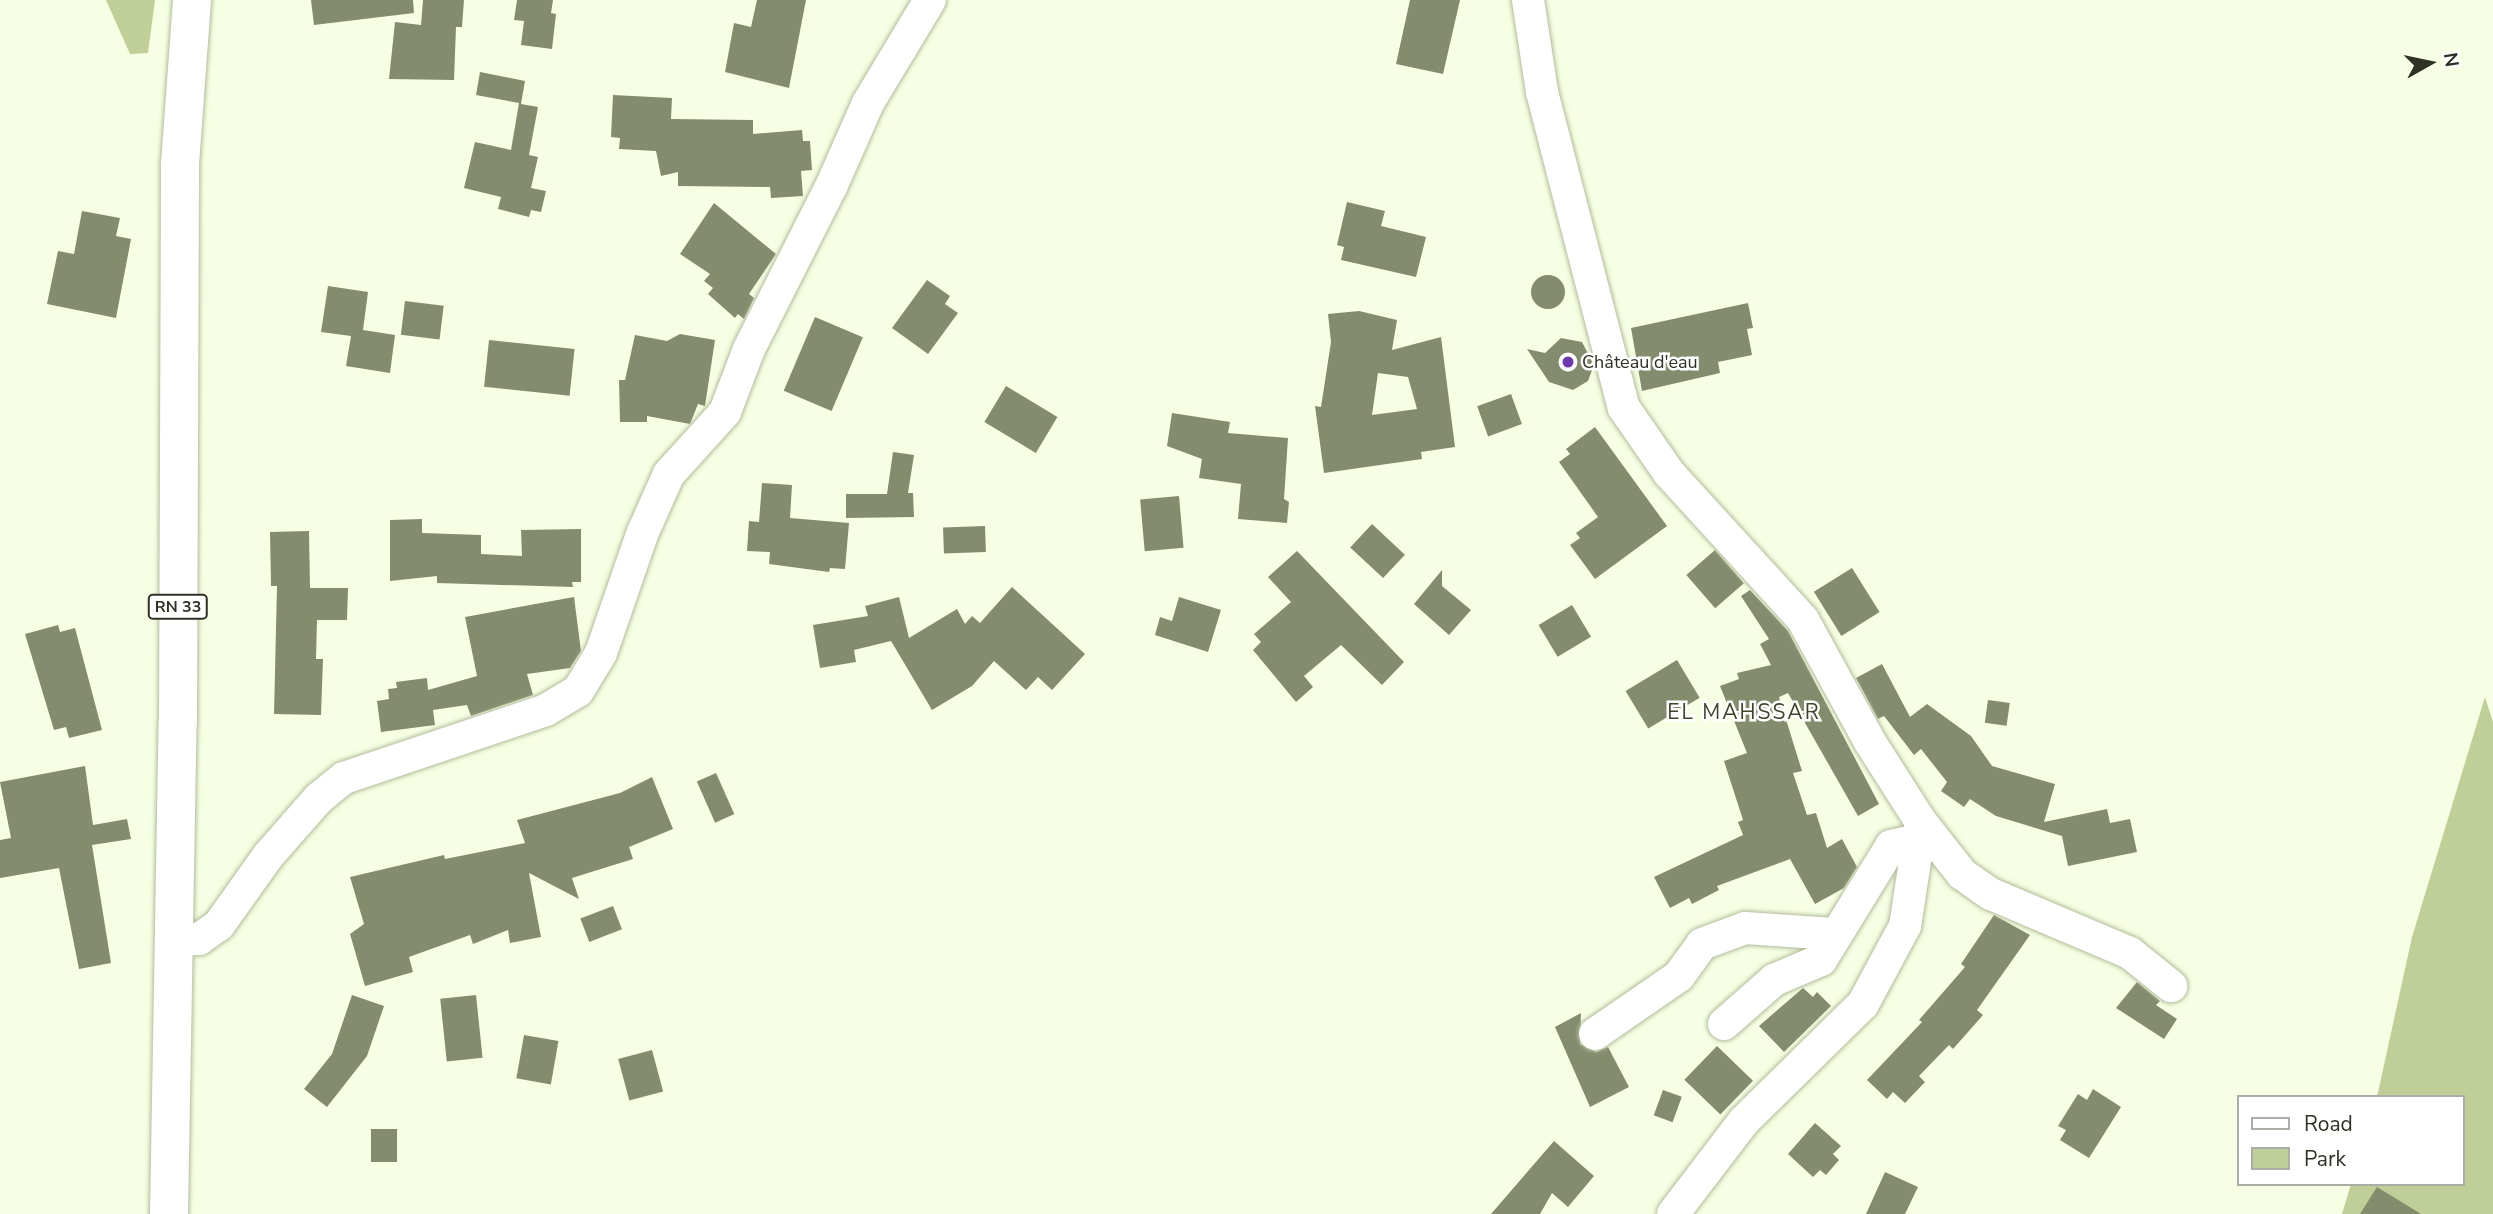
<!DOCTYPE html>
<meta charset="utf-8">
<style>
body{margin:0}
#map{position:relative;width:2493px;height:1214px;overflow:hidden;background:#f6ffe3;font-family:"Nunito Sans",sans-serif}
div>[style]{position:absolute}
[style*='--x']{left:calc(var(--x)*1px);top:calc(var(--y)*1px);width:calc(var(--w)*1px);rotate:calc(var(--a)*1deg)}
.green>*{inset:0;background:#bfcf97}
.building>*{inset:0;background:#838c6d;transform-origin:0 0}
.round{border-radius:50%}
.roads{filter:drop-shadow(0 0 2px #b2bc9b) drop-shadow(0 0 2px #b2bc9b)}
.minor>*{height:32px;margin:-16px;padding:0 16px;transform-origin:16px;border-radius:16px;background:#fff}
.major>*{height:38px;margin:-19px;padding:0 19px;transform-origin:19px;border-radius:19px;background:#fff}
.dots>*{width:19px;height:19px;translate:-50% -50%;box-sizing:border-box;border:4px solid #fff;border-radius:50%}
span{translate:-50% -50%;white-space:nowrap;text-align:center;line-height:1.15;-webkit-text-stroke:5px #fff;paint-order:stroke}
.shield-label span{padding:2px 5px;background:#fff;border:2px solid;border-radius:5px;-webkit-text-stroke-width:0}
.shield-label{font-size:16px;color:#2e3124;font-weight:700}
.poi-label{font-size:18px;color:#2e3124}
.left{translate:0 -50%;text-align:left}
.quarter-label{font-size:21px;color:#3d4428;letter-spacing:2px}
.legend{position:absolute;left:2237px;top:1095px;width:228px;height:91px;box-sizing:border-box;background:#fff;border:2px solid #abada7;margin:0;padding:9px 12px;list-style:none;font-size:21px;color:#2e3124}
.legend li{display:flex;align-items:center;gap:14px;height:35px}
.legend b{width:35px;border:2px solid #abada7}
.north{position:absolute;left:2395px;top:28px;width:70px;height:70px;-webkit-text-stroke:5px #fff;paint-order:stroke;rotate:81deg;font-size:19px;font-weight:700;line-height:28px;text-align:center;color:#2e3124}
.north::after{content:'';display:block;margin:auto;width:24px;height:32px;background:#2e3124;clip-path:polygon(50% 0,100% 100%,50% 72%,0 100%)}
</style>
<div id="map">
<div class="green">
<i style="clip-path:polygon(106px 0,155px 0,148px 53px,130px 54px)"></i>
<i style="clip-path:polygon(2485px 697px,2493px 722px,2493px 1214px,2342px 1214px,2351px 1184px,2463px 1184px,2463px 1097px,2377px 1097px,2412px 937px)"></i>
</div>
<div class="building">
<i style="clip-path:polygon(311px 0,413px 0,414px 13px,314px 25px)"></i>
<i style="clip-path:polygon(423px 0,464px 0,462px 27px,456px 27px,454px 80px,389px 79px,395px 22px,421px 25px)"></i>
<i style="clip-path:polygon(517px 0,553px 0,551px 13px,556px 14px,552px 49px,521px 45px,524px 21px,514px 20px)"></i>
<i style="clip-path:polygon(757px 0,806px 0,789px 88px,725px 72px,734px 23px,751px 27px)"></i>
<i style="clip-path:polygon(1410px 0,1460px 0,1443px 74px,1396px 64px)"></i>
<i style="clip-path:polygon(480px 72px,525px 81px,521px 104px,538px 107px,529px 155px,538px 157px,531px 188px,546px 191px,541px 212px,531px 210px,529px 217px,498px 209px,501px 197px,464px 188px,475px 142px,511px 150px,519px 103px,476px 95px)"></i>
<i style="clip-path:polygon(613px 95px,672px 98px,671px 119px,753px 120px,753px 134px,802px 130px,803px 141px,810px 141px,812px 170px,801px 171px,803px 196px,771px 198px,770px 187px,678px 186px,678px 172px,661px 176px,656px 151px,619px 149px,620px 138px,611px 137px)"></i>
<i style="clip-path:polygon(1347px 202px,1385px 211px,1381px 226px,1426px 237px,1416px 277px,1341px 260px,1344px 247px,1337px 245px)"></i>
<i style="clip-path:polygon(714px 203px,776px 254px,749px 294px,754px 298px,744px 319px,738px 314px,735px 318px,708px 294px,713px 288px,704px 281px,710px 274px,680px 254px)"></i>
<i style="clip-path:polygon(82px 211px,120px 218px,116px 236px,131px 239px,116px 318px,47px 304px,58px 251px,74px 254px)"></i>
<i class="round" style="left:1531px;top:275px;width:34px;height:34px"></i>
<i style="clip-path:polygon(927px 280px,950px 296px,945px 304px,958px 313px,928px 354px,892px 328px)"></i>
<i style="clip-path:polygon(328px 286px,368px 292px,363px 330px,395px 335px,390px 373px,346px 366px,351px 336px,321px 332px)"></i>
<i style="left:405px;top:301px;width:39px;height:34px;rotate:7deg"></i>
<i style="clip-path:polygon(1748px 303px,1753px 328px,1747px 329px,1752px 355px,1718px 362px,1720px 373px,1642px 391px,1631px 328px)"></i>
<i style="clip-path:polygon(evenodd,1359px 311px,1397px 320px,1392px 350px,1441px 337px,1455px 447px,1421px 452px,1422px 459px,1324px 473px,1315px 406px,1321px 407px,1331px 342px,1328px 314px,1359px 311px,1378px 373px,1408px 377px,1417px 409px,1372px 415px,1378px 373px)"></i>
<i style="left:815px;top:317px;width:52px;height:80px;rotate:23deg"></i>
<i style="clip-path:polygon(680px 334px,715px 340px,705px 406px,698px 404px,690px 424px,647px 416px,647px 422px,620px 422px,619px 380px,625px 380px,635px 335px,667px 341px)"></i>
<i style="clip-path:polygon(1561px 338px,1582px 342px,1594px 365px,1588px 381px,1573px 390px,1549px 382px,1527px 349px,1545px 353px)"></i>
<i style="left:489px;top:340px;width:86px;height:47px;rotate:6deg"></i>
<i style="left:1006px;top:386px;width:60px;height:42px;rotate:31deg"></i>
<i style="left:1511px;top:394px;width:32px;height:36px;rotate:70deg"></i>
<i style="clip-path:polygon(1172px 413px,1230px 422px,1228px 433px,1288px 438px,1284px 499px,1289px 502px,1287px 523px,1238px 519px,1241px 484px,1199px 478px,1202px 459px,1167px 446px)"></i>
<i style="clip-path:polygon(1595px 427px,1667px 526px,1595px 579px,1570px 545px,1580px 538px,1576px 533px,1598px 517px,1559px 462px,1570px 454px,1566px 449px)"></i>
<i style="clip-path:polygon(893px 452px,914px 455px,908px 493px,913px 493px,914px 517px,846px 518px,846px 494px,887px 494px)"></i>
<i style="clip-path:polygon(762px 483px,792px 485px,790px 518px,849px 523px,845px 569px,830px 568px,829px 572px,769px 564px,770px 552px,747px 551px,749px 521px,759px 522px)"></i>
<i style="left:1179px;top:496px;width:52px;height:39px;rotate:85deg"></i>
<i style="clip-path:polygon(422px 519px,422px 533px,481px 535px,481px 554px,522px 556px,521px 530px,581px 529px,581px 582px,572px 582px,573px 587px,437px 583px,437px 576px,390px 581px,390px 520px)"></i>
<i style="left:1372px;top:524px;width:45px;height:32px;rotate:43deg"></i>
<i style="left:985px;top:526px;width:26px;height:42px;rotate:88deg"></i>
<i style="clip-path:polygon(309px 531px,310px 588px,348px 588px,347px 620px,317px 620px,316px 659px,323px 659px,321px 715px,274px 714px,277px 586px,271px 586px,270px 532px)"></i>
<i style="left:1715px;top:550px;width:44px;height:38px;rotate:49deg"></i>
<i style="clip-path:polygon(1297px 551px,1404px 662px,1382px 685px,1341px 645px,1304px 676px,1313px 687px,1296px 702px,1253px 650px,1261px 642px,1254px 634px,1291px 602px,1268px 577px)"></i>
<i style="left:1852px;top:568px;width:52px;height:45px;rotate:58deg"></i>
<i style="clip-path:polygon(1442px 570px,1442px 586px,1471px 610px,1449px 635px,1414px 604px)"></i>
<i style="clip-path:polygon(1012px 587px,1085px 654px,1052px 690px,1038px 677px,1026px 690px,994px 661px,972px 686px,932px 710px,891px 641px,854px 650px,856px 662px,820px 668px,813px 625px,868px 616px,865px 606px,899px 597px,909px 638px,957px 609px,965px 624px,972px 616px,980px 623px)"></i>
<i style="clip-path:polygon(1750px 590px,1788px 631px,1879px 804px,1858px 816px,1788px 693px,1779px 697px,1802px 771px,1793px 773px,1807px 815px,1816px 813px,1827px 848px,1842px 839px,1857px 867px,1844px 888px,1815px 904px,1790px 859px,1717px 886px,1719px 890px,1692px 904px,1689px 898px,1670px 908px,1654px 877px,1743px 835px,1738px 822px,1743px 820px,1724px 761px,1747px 753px,1720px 686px,1739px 679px,1737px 673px,1771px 665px,1760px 644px,1769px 639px,1741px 596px)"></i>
<i style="clip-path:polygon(574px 597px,581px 651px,570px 668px,527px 674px,533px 695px,471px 716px,467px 705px,433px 710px,435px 725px,381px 732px,377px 701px,389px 699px,388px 689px,397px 688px,396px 682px,427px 678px,428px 690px,477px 676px,465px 617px)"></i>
<i style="clip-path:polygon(1179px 597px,1221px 610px,1208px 652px,1155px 635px,1160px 617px,1172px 621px)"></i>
<i style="left:1572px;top:605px;width:37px;height:39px;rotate:59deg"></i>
<i style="clip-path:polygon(58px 625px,60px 632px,75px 628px,102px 730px,69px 738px,66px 727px,54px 730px,25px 634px)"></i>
<i style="left:1677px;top:660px;width:44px;height:60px;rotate:59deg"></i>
<i style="clip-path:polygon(1882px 664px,1910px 717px,1927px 704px,1971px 736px,1992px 766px,2055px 784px,2044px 822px,2107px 809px,2110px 823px,2130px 819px,2137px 852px,2068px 866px,2062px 836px,1996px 816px,1970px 799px,1964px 807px,1941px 791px,1947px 782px,1921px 749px,1914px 755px,1884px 716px,1878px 719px,1856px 678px)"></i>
<i style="left:1988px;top:700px;width:22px;height:23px;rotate:8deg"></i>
<i style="clip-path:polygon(85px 766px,93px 825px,127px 819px,131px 839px,92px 845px,111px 963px,79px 969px,59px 868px,0 878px,0 840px,11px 838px,0 782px)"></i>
<i style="left:716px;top:773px;width:45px;height:21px;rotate:66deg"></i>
<i style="clip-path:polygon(652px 777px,673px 829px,629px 847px,633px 859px,572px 878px,579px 899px,529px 873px,541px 937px,510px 943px,508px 930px,473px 944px,470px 935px,409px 957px,413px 972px,365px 986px,350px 934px,364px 924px,350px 877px,444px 855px,445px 859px,525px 843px,517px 820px,620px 793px)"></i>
<i style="left:613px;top:906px;width:25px;height:35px;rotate:69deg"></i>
<i style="clip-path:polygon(1994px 915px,2030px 935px,1977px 1010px,1983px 1015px,1953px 1049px,1949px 1045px,1919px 1076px,1925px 1082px,1905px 1103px,1893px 1092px,1887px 1099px,1867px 1080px,1922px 1022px,1919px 1020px,1965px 967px,1961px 964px)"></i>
<i style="clip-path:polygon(2137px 982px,2160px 1001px,2156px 1005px,2177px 1019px,2164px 1039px,2116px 1008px)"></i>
<i style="clip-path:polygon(1803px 988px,1813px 997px,1817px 992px,1831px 1006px,1784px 1052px,1759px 1026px)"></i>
<i style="clip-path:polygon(352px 995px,384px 1006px,367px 1056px,327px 1107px,304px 1089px,332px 1054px)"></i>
<i style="left:476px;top:995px;width:63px;height:36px;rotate:84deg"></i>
<i style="clip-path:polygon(1581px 1013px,1580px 1044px,1596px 1052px,1608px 1047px,1629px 1087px,1590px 1107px,1555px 1027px)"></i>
<i style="left:524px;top:1035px;width:35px;height:44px;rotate:10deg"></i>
<i style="left:1717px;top:1046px;width:50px;height:47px;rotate:44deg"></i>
<i style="left:652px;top:1050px;width:43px;height:35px;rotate:75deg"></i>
<i style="clip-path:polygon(2093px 1089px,2121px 1107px,2089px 1158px,2060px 1140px,2066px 1130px,2058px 1126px,2078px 1094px,2087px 1100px)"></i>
<i style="left:1663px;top:1090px;width:20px;height:27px;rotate:20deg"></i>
<i style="clip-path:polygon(1815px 1123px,1841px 1146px,1833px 1154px,1839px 1160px,1826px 1175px,1820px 1170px,1813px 1177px,1788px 1154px)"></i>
<i style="left:371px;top:1129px;width:26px;height:33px"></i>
<i style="clip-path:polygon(1554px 1141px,1594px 1176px,1568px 1207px,1552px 1193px,1540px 1214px,1491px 1214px)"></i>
<i style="clip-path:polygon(1885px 1172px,1918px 1187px,1905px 1214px,1866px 1214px)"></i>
<i style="clip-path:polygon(2377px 1187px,2421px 1214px,2360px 1214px)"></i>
</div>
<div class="roads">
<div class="minor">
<i style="--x:1528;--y:0;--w:93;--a:81.3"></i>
<i style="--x:1542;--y:92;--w:326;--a:75.5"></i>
<i style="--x:1624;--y:408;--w:79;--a:55.3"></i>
<i style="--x:1669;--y:473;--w:199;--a:47.6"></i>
<i style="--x:1803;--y:620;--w:139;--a:61.2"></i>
<i style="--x:1870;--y:742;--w:95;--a:57.5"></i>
<i style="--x:1921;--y:822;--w:105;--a:98.7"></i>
<i style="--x:1905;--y:926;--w:89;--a:118.3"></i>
<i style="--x:1863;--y:1004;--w:167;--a:135.5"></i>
<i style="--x:1744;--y:1121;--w:117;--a:127.4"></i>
<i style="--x:1921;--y:822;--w:66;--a:51.7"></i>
<i style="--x:1962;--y:874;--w:35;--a:35"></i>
<i style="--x:1991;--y:894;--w:151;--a:23"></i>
<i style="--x:2130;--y:953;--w:53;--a:38.8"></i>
<i style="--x:173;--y:940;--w:26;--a:-2"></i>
<i style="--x:199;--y:939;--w:24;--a:-35"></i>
<i style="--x:219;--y:925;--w:85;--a:-54.6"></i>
<i style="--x:268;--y:856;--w:77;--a:-48.7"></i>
<i style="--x:319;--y:798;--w:32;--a:-39"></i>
<i style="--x:344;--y:778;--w:213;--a:-18.6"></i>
<i style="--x:546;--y:710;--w:37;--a:-31"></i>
<i style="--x:578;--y:691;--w:44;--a:-58.8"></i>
<i style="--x:601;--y:653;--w:128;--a:-70.9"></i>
<i style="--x:643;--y:532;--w:64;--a:-65.9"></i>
<i style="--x:669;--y:474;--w:84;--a:-47.9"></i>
<i style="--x:725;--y:412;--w:67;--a:-69.1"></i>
<i style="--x:749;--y:349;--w:182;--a:-63.2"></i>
<i style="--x:831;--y:187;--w:92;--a:-66.2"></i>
<i style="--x:868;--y:103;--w:120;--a:-59"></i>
<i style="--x:1724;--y:1024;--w:67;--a:-41.3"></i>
<i style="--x:1774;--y:980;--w:51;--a:-23.1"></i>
<i style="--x:1821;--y:960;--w:134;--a:-58.4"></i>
<i style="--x:1891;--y:846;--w:32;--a:-13"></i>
<i style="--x:1595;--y:1034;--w:102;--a:-34.6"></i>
<i style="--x:1679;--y:976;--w:39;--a:-54"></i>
<i style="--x:1702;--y:944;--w:46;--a:-20.4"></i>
<i style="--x:1745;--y:928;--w:89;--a:3.9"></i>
</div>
<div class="major">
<i style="--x:169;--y:1214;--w:492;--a:-89"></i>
<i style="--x:178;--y:722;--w:558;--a:-89.79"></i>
<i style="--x:180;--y:164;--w:164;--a:-85.8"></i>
</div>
</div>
<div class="dots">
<i style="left:1568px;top:362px;background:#6f38af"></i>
</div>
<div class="shield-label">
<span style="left:178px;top:607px">RN 33</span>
</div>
<div class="poi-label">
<span class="left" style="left:1582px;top:362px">Château d'eau</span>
</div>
<div class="quarter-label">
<span style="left:1744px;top:712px">EL MAHSSAR</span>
</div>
<ul class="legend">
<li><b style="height:9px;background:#fff"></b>Road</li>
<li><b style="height:19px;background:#bfcf97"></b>Park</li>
</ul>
<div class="north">N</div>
</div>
